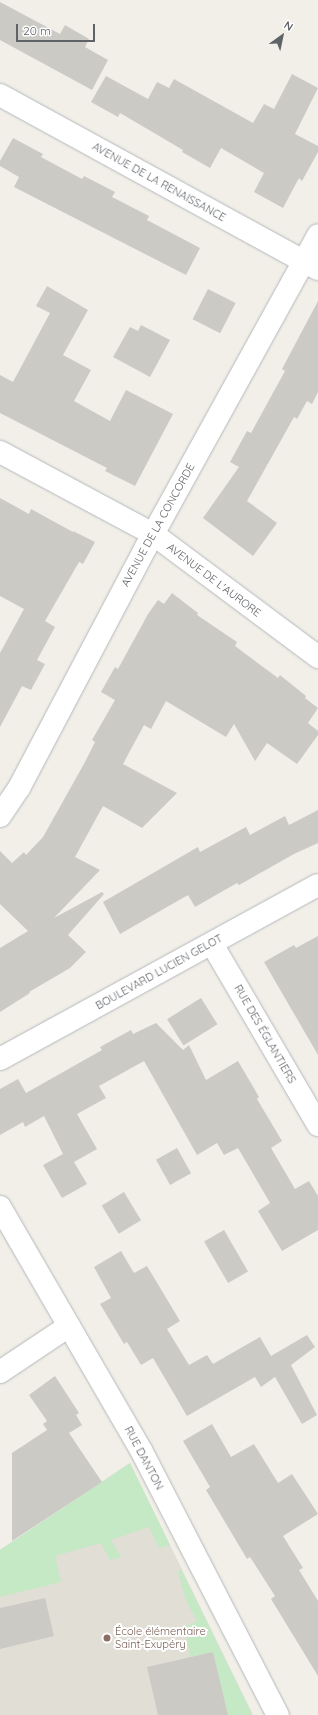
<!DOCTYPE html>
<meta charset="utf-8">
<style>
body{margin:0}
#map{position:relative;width:318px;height:1715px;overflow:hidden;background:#f1efe8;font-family:Quicksand,sans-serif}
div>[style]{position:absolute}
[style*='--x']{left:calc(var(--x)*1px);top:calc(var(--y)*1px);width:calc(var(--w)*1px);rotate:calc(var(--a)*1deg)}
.education>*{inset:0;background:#e1ded6}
.green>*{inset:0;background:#c5e8c5}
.building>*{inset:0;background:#cccac5;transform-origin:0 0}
.roads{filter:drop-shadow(0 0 1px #b5b8bc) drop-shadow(0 0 1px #b5b8bc)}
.minor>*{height:22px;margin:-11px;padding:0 11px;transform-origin:11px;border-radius:11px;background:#fff}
.dots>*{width:11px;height:11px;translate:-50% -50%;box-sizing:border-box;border:2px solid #fff;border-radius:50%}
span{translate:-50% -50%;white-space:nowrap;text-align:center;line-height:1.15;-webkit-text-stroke:4px #fff;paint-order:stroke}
.street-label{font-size:11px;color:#5f6368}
.education-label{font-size:11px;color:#785e54}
.left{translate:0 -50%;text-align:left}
.north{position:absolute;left:262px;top:16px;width:40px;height:40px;-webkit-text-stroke:3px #fff;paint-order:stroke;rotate:33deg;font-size:11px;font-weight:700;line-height:16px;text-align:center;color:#5f6368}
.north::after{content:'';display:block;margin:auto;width:14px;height:18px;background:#5f6368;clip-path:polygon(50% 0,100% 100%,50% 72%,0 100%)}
.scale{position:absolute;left:16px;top:24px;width:79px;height:18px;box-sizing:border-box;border:2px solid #5f6368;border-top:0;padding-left:5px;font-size:12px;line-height:14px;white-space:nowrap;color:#5f6368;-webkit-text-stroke:3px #fff;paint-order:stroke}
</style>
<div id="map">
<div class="education">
<i style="clip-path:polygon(130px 1463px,253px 1715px,0 1715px,0 1550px)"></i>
</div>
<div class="green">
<i style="clip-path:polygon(130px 1463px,170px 1545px,159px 1548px,149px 1527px,111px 1540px,121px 1557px,110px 1560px,101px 1543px,55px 1556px,61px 1582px,0 1597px,0 1550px)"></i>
<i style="clip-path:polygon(181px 1569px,252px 1714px,249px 1715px,228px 1715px,213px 1652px,190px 1657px,185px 1627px,197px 1621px,186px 1601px,178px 1572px)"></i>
</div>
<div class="building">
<i style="clip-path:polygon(0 2px,60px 34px,65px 25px,89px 39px,85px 47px,108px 60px,92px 90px,0 40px)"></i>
<i style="clip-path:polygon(292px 74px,318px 88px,295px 134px,318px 146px,318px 152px,302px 181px,299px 178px,283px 208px,254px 192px,264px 173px,221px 148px,210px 168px,182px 152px,183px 150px,120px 113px,118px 117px,91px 102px,106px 76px,148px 99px,157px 82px,169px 88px,174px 79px,253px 123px,264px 104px,274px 109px)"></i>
<i style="clip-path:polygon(13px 138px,43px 154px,41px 157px,82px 179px,84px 176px,115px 192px,112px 197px,149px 216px,147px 220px,200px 248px,186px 275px,14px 187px,19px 177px,0 166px,0 161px)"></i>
<i style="clip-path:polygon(47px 286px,88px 310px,63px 355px,91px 370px,74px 401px,110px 421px,126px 390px,173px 414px,135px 486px,105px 471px,107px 468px,0 413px,0 375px,13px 382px,50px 313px,36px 306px)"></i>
<i style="left:208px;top:289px;width:31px;height:34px;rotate:27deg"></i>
<i style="clip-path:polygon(318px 301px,318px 392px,312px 404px,307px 401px,297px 419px,294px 417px,247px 501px,277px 523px,253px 556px,203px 518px,239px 467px,230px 462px,247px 431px,251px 433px,285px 371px,282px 369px)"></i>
<i style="clip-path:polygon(141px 325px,170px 340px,150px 377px,113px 357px,130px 327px,138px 331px)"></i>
<i style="clip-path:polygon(0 498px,29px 514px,31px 509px,73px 532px,73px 531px,95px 542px,83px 564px,79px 562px,45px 621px,55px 627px,37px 660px,45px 664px,31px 690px,22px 686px,0 727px,0 653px,24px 609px,0 596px)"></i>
<i style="clip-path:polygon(172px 593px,198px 613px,197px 615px,237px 642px,235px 646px,278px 678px,280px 675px,306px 696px,305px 698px,318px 708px,308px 723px,318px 731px,318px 735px,297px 764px,267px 743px,255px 761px,234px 724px,226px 737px,166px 701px,151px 729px,144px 725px,123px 764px,177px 793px,142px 828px,103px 806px,75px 857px,100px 870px,54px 918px,102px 892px,104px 894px,68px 935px,86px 952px,70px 968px,29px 992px,30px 993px,0 1012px,0 948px,28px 931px,0 904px,0 851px,12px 863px,24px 852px,26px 855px,43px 837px,85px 762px,95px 742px,92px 740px,115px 700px,101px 692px,115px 667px,118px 669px,148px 614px,158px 600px,164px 604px)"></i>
<i style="clip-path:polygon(318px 810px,318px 843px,294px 854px,239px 885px,237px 883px,195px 907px,188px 895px,120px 934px,103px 902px,198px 847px,200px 852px,246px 827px,250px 835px,285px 816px,289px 825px)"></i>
<i style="clip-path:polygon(318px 936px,318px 1055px,264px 962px,294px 945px,296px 948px)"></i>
<i style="left:201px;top:998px;width:31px;height:40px;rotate:58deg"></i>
<i style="clip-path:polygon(156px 1023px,183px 1050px,189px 1045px,206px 1080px,238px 1061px,259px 1097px,257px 1099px,282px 1141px,271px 1148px,295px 1189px,309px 1181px,318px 1196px,318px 1230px,282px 1251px,258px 1211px,270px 1203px,238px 1148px,224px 1155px,217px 1143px,197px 1155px,144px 1061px,99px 1086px,106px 1098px,77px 1114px,97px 1149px,74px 1162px,87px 1184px,62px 1198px,43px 1165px,63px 1154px,44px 1116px,25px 1127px,23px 1122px,0 1135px,0 1089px,18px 1079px,26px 1093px,102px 1050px,100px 1047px,131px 1030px,133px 1034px)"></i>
<i style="left:177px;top:1148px;width:29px;height:24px;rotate:61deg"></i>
<i style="left:124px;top:1192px;width:33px;height:26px;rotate:59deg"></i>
<i style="left:224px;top:1230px;width:48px;height:23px;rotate:60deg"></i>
<i style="clip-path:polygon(121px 1251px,134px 1273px,147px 1266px,180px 1321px,167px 1329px,189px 1365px,207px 1355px,213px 1364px,260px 1337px,271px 1356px,307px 1335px,315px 1347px,291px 1365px,317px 1415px,302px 1424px,275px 1377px,261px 1387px,255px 1377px,187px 1416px,153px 1358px,141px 1365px,127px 1342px,124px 1344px,100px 1304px,111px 1298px,94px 1267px)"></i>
<i style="clip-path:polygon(55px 1376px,79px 1413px,76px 1415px,82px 1425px,69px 1433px,102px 1482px,12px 1541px,12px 1453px,47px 1430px,43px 1424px,47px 1421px,29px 1395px)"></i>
<i style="clip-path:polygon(212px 1424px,231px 1457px,254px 1444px,278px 1483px,292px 1474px,318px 1514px,283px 1536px,303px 1568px,299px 1570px,318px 1601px,318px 1676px,271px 1599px,275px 1596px,250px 1557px,247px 1559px,206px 1490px,210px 1487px,183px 1441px)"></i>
<i style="clip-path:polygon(45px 1598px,54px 1636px,0 1649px,0 1608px)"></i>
<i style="clip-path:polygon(213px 1652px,228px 1715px,158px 1715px,147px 1667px)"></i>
</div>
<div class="roads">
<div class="minor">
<i style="--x:0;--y:95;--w:362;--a:28.7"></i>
<i style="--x:0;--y:452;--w:174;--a:28.2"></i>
<i style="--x:153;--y:534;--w:206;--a:36.7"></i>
<i style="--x:0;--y:816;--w:34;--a:-56"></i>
<i style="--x:19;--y:788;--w:272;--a:-62.2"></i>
<i style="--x:146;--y:547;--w:356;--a:-61.1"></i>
<i style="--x:212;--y:944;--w:210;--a:59.6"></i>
<i style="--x:0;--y:1059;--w:362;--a:-28.7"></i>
<i style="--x:0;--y:1207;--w:283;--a:59.9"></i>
<i style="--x:142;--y:1452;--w:296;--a:62.7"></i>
<i style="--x:0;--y:1372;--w:83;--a:-33.7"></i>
</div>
</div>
<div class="dots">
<i style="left:107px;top:1638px;background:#8d6e63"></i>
</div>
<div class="street-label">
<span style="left:159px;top:182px;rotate:29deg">AVENUE DE LA RENAISSANCE</span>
<span style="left:158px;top:525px;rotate:-61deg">AVENUE DE LA CONCORDE</span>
<span style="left:214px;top:580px;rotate:37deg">AVENUE DE L'AURORE</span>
<span style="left:159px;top:972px;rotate:-29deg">BOULEVARD LUCIEN GELOT</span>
<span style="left:265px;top:1034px;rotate:60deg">RUE DES ÉGLANTIERS</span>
<span style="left:144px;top:1458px;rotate:62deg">RUE DANTON</span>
</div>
<div class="education-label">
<span class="left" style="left:115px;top:1638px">École élémentaire<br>Saint-Exupéry</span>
</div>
<div class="north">N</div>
<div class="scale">20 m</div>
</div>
